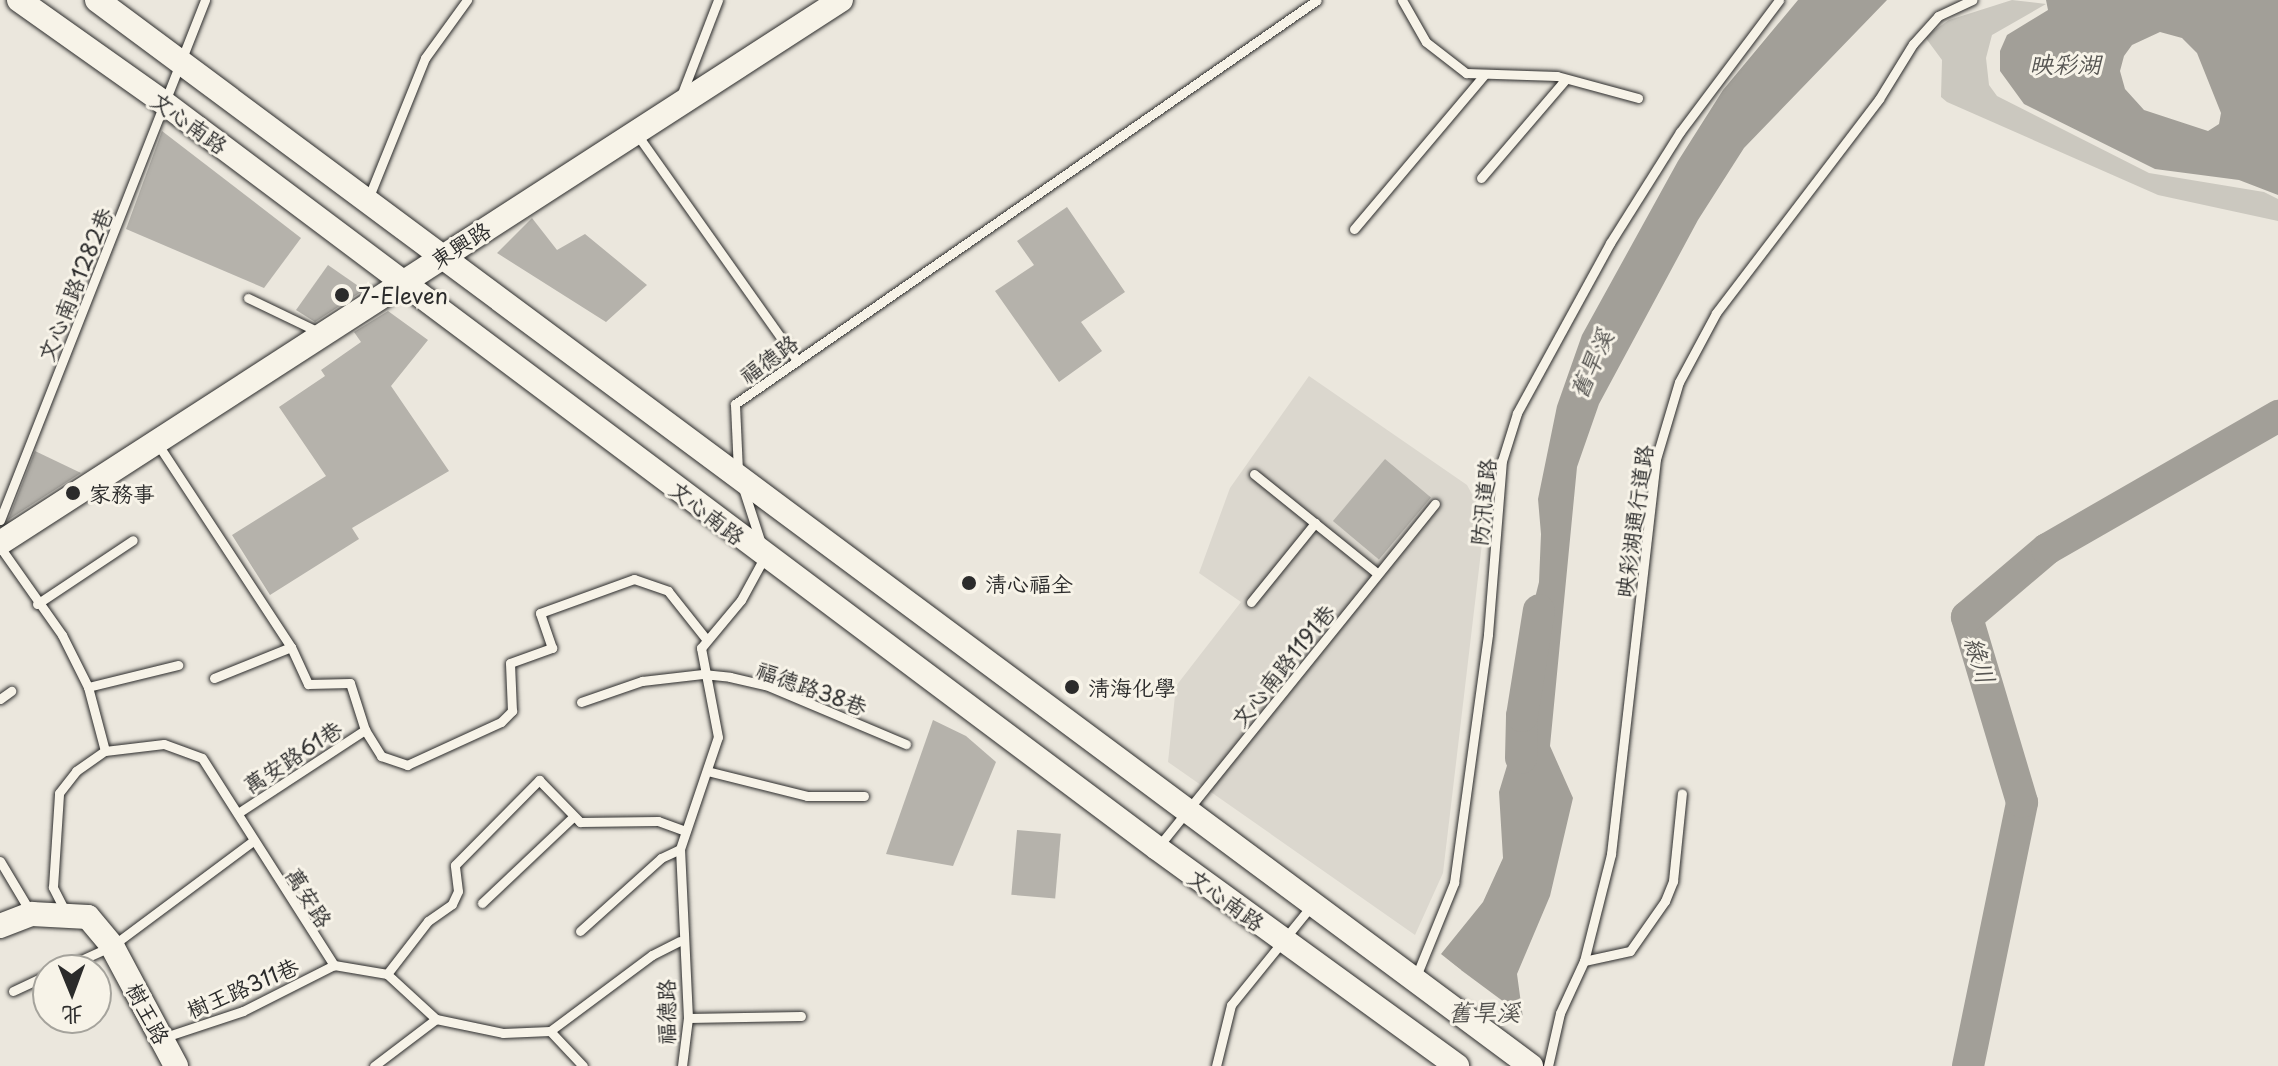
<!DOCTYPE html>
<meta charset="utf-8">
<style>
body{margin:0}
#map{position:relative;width:2278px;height:1066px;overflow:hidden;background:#ebe7dd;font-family:"Playpen Sans","LXGW WenKai TC",sans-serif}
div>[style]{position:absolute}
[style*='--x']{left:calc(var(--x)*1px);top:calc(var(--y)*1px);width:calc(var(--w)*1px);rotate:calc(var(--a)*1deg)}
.built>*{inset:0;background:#dbd7ce}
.green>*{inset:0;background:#cbc8bf}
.water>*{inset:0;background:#a29f98}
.pier>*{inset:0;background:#ebe7dd}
.river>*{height:32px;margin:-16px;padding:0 16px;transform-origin:16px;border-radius:16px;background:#a29f98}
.building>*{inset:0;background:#b5b2ab;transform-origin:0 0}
.roads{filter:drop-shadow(0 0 2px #2b2b2b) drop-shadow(0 0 2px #2b2b2b)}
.lane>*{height:9px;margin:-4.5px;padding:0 4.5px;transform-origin:4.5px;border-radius:4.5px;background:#f7f3e8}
.secondary>*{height:24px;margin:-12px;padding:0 12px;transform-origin:12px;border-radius:12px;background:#f7f3e8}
.dots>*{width:22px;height:22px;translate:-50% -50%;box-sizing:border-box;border:4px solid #f7f3e8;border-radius:50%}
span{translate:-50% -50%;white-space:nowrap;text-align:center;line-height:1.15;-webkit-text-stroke:6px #f7f3e8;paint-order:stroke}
.street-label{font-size:22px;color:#2b2b2b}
.poi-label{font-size:22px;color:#2b2b2b}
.left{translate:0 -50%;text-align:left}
.water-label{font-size:24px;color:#555451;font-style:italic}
.north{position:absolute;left:32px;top:954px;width:80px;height:80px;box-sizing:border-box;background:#f7f3e8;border:2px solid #a5a39c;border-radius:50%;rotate:179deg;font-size:22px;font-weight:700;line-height:32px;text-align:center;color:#2b2b2b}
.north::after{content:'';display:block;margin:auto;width:28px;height:36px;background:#2b2b2b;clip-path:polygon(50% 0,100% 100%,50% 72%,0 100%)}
</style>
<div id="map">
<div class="built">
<i style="clip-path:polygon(1309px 376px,1467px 485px,1485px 518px,1443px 873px,1415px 935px,1168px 762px,1176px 686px,1241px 602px,1199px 573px,1230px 488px)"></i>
</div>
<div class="green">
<i style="clip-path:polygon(2012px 0,2046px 4px,1992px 35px,1986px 58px,1989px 85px,1997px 96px,2149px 173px,2264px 192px,2278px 199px,2278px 221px,2158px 195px,1947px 102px,1941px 97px,1942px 60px,1925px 37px,1949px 20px)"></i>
</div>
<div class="water">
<i style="clip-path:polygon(1798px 0,1887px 0,1744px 148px,1698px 220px,1599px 404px,1577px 467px,1550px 746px,1573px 798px,1550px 896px,1517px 974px,1523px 1018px,1423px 1066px,1461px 970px,1441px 954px,1483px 902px,1503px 858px,1499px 792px,1532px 683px,1531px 614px,1539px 582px,1541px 534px,1538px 499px,1557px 406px,1582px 335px,1678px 161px,1723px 90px)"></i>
<i style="clip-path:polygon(evenodd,2046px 0,2278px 0,2278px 195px,2239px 180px,2155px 169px,2024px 104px,2000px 71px,2000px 51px,2007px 35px,2048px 10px,2046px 0,2160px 32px,2182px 38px,2197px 53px,2221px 113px,2219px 124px,2208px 131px,2144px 110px,2125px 89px,2120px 71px,2124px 56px,2132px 45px,2160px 32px)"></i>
</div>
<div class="pier">
<i style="clip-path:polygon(1438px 953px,1527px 1019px,1505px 1066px,1419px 1066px,1457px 971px)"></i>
</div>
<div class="river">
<i style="--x:1521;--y:758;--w:42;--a:-88.6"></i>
<i style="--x:1522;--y:716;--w:107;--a:-80.9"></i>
<i style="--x:1968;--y:1066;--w:269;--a:-78.4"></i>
<i style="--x:2022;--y:802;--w:193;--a:-106.6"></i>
<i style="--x:1967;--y:617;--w:105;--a:-40.4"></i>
<i style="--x:2047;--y:549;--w:267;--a:-29.9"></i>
</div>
<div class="building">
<i style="clip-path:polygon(162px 131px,301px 238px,264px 288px,126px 229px)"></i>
<i style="clip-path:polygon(1067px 207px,1125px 292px,1081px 322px,1102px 351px,1059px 382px,995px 291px,1034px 265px,1017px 241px)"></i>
<i style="clip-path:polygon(532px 218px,557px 250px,585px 234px,647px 285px,606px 322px,497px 253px)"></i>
<i style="clip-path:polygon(328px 265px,364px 290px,315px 322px,296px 310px)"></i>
<i style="clip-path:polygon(388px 311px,428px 340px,391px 386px,449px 471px,352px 528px,359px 539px,270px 595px,232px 535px,326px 476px,279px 407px,325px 376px,321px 370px,361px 342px,354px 332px)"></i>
<i style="clip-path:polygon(35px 451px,81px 473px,8px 520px)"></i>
<i style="left:1385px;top:459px;width:60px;height:81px;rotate:40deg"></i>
<i style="clip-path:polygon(933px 720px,966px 736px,996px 762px,953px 866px,886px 854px)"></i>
<i style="left:1017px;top:830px;width:44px;height:65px;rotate:5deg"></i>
</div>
<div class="roads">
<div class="lane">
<i style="--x:1402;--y:0;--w:48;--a:60.3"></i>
<i style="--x:1426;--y:42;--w:51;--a:37.8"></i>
<i style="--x:1466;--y:73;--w:91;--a:1.9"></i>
<i style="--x:1557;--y:76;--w:84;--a:15.2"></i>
<i style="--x:681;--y:96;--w:103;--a:-68.9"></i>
<i style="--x:636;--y:133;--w:277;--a:54.7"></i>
<i style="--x:1481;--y:178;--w:130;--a:-49.4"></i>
<i style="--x:368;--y:199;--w:152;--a:-68"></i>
<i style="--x:425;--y:58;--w:72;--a:-54.1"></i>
<i style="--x:1354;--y:229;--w:202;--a:-49.8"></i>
<i style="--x:248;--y:298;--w:81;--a:25.6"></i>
<i style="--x:157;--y:443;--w:244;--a:56.7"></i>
<i style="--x:291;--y:647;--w:41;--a:65.3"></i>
<i style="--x:308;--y:684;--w:42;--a:-1.4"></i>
<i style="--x:350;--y:683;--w:49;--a:72.3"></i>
<i style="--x:365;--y:730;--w:31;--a:58"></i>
<i style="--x:381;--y:756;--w:28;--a:19"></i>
<i style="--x:407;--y:765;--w:103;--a:-24.6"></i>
<i style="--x:501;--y:722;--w:16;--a:-45"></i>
<i style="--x:512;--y:711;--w:48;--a:-92.4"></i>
<i style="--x:510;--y:663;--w:45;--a:-19.7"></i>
<i style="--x:552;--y:648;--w:37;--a:-109"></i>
<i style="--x:540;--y:613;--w:100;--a:-19.9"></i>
<i style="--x:634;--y:579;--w:36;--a:19"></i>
<i style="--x:668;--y:591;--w:61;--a:51.6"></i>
<i style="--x:738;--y:471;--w:67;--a:-92.6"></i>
<i style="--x:735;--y:404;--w:708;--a:-34.77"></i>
<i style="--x:1254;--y:474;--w:159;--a:38.9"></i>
<i style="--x:0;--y:520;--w:559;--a:-68.48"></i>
<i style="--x:0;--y:547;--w:108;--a:54.8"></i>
<i style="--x:62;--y:635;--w:58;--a:63.4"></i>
<i style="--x:88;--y:687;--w:66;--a:75.1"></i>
<i style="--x:1251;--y:602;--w:102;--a:-51"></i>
<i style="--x:37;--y:604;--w:115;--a:-33.7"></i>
<i style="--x:214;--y:678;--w:83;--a:-21.9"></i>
<i style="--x:88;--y:687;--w:93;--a:-13.7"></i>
<i style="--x:0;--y:699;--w:14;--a:-36"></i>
<i style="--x:581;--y:702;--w:65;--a:-19"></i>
<i style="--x:642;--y:681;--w:61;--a:-6.5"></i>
<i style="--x:703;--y:674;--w:27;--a:6"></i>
<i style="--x:730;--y:677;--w:37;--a:13"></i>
<i style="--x:766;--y:685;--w:152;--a:22.9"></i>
<i style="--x:707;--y:771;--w:103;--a:14"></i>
<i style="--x:807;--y:796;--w:57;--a:0"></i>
<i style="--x:238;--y:813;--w:152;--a:-33.2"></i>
<i style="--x:1158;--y:847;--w:441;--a:-51.1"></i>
<i style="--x:0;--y:861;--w:61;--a:59.2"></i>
<i style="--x:482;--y:903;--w:125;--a:-43.4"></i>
<i style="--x:65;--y:911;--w:27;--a:-117"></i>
<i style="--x:53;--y:887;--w:94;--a:-86.3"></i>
<i style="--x:59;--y:793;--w:28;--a:-52"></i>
<i style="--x:76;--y:771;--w:35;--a:-35"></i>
<i style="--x:105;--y:751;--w:59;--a:-6.8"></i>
<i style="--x:164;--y:744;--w:40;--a:20.2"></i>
<i style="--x:202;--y:758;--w:246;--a:57.5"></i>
<i style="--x:334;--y:965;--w:54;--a:9.6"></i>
<i style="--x:387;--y:974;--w:67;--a:42.6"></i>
<i style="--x:436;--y:1019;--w:68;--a:11.8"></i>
<i style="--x:503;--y:1033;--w:47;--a:-2.4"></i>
<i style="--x:550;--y:1031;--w:127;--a:-36.7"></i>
<i style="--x:652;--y:955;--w:31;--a:-27"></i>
<i style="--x:580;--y:931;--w:109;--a:-42"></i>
<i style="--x:661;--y:858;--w:21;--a:-25"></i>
<i style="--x:1584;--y:961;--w:110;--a:-75.8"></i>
<i style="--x:1611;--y:854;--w:398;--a:-83.5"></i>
<i style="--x:1656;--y:459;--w:80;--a:-73.4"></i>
<i style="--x:1679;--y:382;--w:78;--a:-61.8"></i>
<i style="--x:1716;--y:313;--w:269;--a:-52.7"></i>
<i style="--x:1879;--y:99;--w:65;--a:-58.3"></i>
<i style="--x:1913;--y:44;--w:38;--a:-48"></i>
<i style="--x:1938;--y:16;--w:38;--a:-25"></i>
<i style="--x:59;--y:970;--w:58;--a:-24.4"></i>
<i style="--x:112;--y:946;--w:176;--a:-36.7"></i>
<i style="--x:387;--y:974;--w:67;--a:-52.3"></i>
<i style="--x:428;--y:921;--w:29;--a:-35"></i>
<i style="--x:452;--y:904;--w:14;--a:-65"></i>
<i style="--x:458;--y:891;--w:26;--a:-97"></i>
<i style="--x:455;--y:865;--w:120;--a:-45.3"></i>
<i style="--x:539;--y:780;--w:59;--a:45.7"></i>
<i style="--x:580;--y:822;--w:78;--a:-0.7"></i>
<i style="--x:658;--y:821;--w:27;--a:20"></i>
<i style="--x:1415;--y:979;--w:104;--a:-67.9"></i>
<i style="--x:1454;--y:883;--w:251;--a:-82.2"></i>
<i style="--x:1488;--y:634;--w:174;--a:-85.4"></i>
<i style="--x:1502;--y:461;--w:50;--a:-72.6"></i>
<i style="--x:1517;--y:413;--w:194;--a:-61.3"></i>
<i style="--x:1610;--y:243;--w:131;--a:-57.8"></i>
<i style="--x:1680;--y:132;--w:165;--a:-53.1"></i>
<i style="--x:13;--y:991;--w:38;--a:-25"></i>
<i style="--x:688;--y:1018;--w:113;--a:-1"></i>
<i style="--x:550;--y:1031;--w:48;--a:46.7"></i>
<i style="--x:165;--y:1037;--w:82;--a:-18.4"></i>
<i style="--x:243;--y:1011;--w:102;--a:-26.8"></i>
<i style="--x:374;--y:1066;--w:78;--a:-37.2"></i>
<i style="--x:682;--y:1066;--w:48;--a:-82.9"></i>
<i style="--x:688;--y:1018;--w:169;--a:-92.7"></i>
<i style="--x:680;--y:849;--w:118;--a:-71.3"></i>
<i style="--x:718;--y:737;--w:91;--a:-100.8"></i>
<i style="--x:701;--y:648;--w:62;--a:-50.2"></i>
<i style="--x:741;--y:600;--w:50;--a:-61.4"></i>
<i style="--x:765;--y:556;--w:75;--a:-107.9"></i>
<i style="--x:1216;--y:1066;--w:63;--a:-76.2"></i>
<i style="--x:1231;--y:1005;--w:129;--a:-51"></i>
<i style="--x:1548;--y:1066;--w:54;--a:-77.2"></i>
<i style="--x:1560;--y:1013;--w:57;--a:-65.2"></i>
<i style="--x:1584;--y:961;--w:47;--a:-12.3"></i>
<i style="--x:1630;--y:951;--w:61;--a:-55"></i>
<i style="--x:1665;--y:901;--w:22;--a:-68"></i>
<i style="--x:1673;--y:881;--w:88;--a:-84.2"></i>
</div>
<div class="secondary">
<i style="--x:19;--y:0;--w:176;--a:35.3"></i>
<i style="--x:163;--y:102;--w:1243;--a:36.89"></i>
<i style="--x:1157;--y:848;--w:371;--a:36"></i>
<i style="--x:97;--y:0;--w:1787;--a:36.63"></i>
<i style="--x:0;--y:543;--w:1001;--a:-32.85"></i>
<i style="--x:0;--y:926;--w:34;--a:-21"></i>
<i style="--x:32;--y:914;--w:56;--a:3.1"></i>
<i style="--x:88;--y:917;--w:38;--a:50"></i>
<i style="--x:112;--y:946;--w:136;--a:61.9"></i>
</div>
</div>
<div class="dots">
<i style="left:342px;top:295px;background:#2b2b2b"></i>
<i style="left:73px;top:493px;background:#2b2b2b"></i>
<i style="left:969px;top:583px;background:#2b2b2b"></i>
<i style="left:1072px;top:687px;background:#2b2b2b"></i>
</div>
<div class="street-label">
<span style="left:190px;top:122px;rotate:36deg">文心南路</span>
<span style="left:460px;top:244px;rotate:-32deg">東興路</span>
<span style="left:74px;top:284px;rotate:-68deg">文心南路1282巷</span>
<span style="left:768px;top:358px;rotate:-36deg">福德路</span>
<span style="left:1482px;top:502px;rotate:-84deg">防汛道路</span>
<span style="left:708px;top:512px;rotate:38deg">文心南路</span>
<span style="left:1633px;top:521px;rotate:-82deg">映彩湖通行道路</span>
<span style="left:1282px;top:665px;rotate:-51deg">文心南路1191巷</span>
<span style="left:812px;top:687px;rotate:20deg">福德路38巷</span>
<span style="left:292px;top:756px;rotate:-33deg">萬安路61巷</span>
<span style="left:310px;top:897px;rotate:58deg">萬安路</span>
<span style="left:1227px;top:899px;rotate:36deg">文心南路</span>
<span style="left:242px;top:987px;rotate:-23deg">樹王路311巷</span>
<span style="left:665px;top:1012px;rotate:-90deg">福德路</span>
<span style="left:149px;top:1013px;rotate:62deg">樹王路</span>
</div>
<div class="poi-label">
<span class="left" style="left:358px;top:295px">7-Eleven</span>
<span class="left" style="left:89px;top:493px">家務事</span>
<span class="left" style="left:985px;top:583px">清心福全</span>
<span class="left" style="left:1088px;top:687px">清海化學</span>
</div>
<div class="water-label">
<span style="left:2065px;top:64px">映彩湖</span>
<span style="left:1591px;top:364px;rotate:-66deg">舊旱溪</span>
<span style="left:1980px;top:660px;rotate:73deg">綠川</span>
<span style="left:1484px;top:1012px">舊旱溪</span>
</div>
<div class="north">北</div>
</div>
